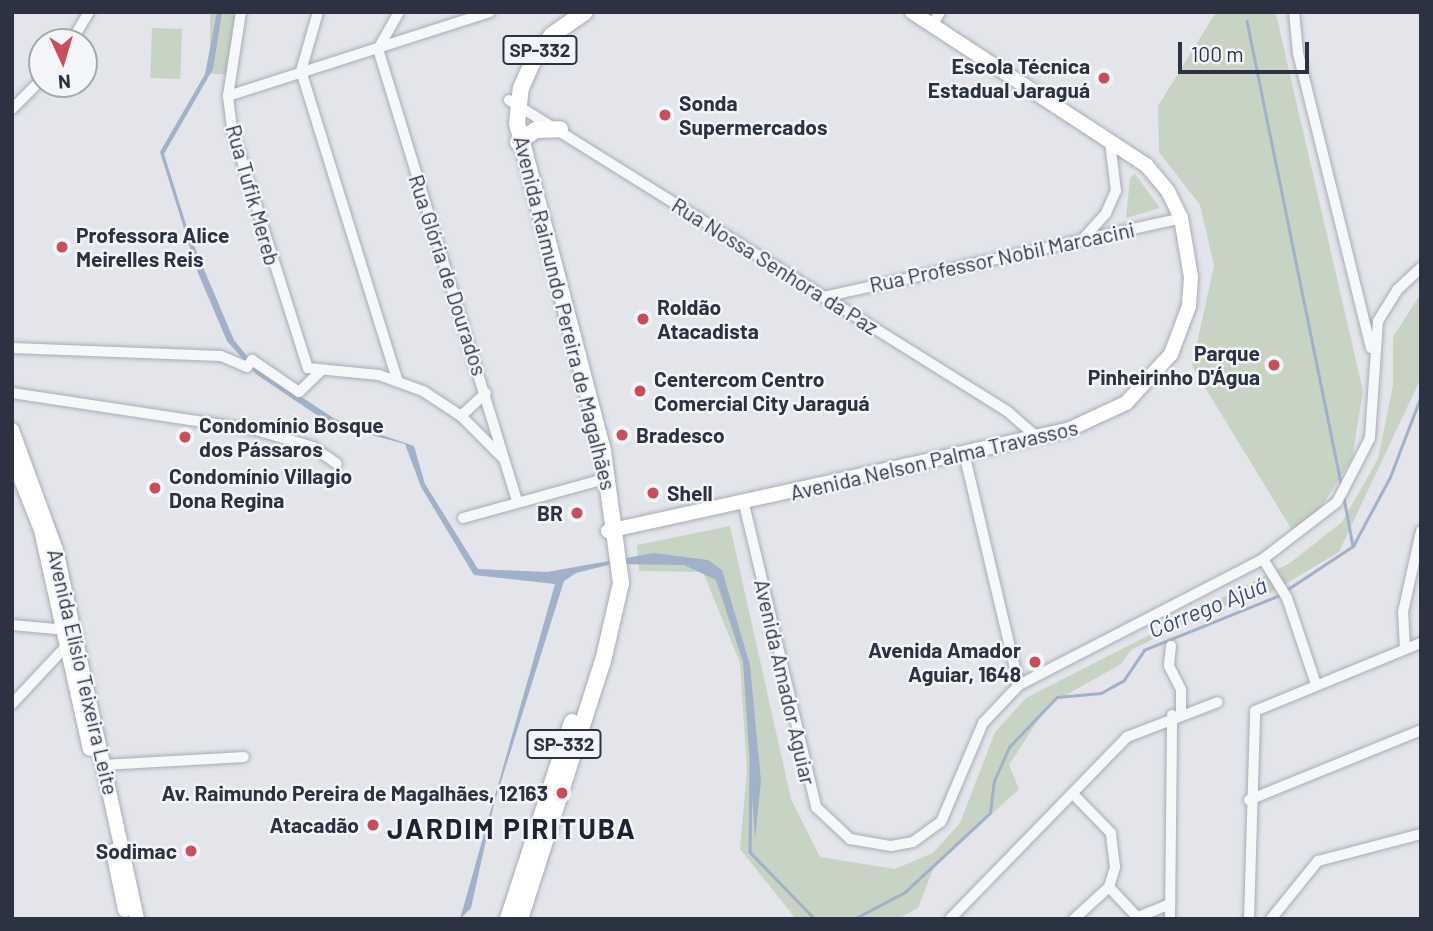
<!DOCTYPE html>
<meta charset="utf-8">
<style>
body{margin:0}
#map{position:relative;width:1433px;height:931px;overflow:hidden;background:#e3e5eb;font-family:Barlow,sans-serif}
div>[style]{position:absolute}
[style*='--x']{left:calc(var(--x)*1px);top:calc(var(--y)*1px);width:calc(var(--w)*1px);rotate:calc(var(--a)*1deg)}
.green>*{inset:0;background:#c7d4c4;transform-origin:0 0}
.water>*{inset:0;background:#a0b1c9}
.stream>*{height:2.5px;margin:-1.25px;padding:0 1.25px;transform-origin:1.25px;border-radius:1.25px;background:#a0b1c9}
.roads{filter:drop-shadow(0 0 2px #a8acb5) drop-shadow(0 0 2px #a8acb5)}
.street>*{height:10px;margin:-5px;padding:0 5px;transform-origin:5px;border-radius:5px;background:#f6f7f9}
.secondary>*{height:14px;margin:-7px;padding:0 7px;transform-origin:7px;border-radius:7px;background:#fff}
.primary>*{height:16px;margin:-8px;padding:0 8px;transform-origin:8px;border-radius:8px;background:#fff}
.dots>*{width:19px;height:19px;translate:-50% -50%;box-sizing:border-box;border:4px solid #f3f5f8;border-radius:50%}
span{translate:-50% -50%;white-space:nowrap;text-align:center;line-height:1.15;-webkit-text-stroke:5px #f3f5f8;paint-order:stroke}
.shield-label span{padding:2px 5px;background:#f3f5f8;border:2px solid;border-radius:5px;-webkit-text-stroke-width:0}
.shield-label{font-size:19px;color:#2b3242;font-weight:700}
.poi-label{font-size:21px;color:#2b3242;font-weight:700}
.right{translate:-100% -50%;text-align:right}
.left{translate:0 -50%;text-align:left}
.street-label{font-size:21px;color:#2b3242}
.water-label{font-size:23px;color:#374e75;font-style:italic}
.district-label{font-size:28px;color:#1d2333;font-weight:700;letter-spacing:2px}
.frame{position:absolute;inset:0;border:14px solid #2b3242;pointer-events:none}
.north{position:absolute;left:28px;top:28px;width:70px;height:70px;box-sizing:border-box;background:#f3f5f8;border:2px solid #a3a7af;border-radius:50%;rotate:176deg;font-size:19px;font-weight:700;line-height:28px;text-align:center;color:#2b3242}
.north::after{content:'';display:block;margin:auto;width:24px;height:32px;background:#ca4e57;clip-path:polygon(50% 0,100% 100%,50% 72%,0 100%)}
.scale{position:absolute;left:1178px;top:42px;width:131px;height:32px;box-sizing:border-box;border:4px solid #2b3242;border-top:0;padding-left:9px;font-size:21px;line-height:24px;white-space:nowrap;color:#2b3242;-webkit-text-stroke:5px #f3f5f8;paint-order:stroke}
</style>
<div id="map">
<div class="green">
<i style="left:210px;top:12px;width:25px;height:62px"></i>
<i style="clip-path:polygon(1216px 12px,1276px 14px,1363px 391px,1352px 459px,1320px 509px,1292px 530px,1192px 366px,1214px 266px,1200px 205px,1159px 152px,1158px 106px)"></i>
<i style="left:152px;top:28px;width:30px;height:50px;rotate:2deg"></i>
<i style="clip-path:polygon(1135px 174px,1160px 208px,1126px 218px,1130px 178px)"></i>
<i style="clip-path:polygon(1421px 293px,1421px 378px,1339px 552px,1265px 596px,1213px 609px,1131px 650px,1121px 664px,1048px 705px,1009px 765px,1019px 789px,934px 867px,918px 908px,898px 919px,796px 919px,740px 849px,747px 770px,740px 663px,703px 572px,639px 571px,637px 545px,730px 526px,791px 799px,820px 857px,895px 869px,933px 853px,960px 823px,995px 732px,1026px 698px,1290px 563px,1342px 522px,1378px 459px,1393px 385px,1393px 337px)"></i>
</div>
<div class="water">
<i style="clip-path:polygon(217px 12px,222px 12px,213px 69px,164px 154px,189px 234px,234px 340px,256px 367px,335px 419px,414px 446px,425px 484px,478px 569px,547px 572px,654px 553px,708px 560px,722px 570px,750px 665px,761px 781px,755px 839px,743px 662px,716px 580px,684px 565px,612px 564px,576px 573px,564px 581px,494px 804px,471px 908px,460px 919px,555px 584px,474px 575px,421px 487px,405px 444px,330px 424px,256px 374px,227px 341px,198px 273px,160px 152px,205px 74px)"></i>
</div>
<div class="stream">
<i style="--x:1247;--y:21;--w:472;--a:78.5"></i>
<i style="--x:1344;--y:498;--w:49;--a:79.4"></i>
<i style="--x:1285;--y:591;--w:82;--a:-33.5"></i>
<i style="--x:1353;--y:546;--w:78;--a:-61.8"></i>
<i style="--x:1390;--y:477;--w:87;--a:-69.1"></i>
<i style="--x:751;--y:763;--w:89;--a:90.6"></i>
<i style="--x:750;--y:852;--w:93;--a:45.9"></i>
<i style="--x:854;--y:919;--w:58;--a:-27.9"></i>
<i style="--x:905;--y:892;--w:116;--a:-42.9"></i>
<i style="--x:990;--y:813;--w:32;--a:-83"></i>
<i style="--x:994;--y:781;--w:37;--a:-66"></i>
<i style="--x:1009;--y:747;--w:69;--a:-46.2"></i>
<i style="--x:1057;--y:697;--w:44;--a:-5.2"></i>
<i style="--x:1101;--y:693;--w:26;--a:-29"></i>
<i style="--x:1124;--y:680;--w:36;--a:-56"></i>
<i style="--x:1144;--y:650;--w:147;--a:-22"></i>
</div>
<div class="roads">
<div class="street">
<i style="--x:241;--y:12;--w:85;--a:98.8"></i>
<i style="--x:228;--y:96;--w:33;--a:83"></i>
<i style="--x:232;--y:129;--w:251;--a:72.4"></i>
<i style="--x:308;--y:368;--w:71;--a:5.6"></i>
<i style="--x:379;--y:375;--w:47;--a:20"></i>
<i style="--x:423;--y:391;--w:45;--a:33.3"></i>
<i style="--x:461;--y:416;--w:61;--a:45"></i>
<i style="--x:318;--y:12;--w:61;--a:106.1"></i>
<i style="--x:301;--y:71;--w:324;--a:72.7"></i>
<i style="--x:399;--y:12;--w:43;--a:119.6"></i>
<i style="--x:378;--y:49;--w:474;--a:72.9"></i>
<i style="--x:1294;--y:12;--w:41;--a:84.4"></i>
<i style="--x:1298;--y:53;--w:304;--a:76.1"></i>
<i style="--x:932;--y:26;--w:16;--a:-60"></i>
<i style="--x:71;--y:42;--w:35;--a:-59"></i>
<i style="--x:228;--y:96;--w:275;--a:-17.8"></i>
<i style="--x:509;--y:100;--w:587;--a:31.98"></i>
<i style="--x:1007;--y:411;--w:40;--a:41"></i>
<i style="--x:12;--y:109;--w:42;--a:-45"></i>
<i style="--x:1082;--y:240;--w:36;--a:-48"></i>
<i style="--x:1106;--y:213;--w:24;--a:-66"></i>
<i style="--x:1116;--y:191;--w:49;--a:-97"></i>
<i style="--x:823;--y:297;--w:367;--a:-12.4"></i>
<i style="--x:12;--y:348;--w:209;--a:2.2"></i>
<i style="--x:221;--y:356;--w:28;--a:23"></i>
<i style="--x:247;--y:367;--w:9;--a:-54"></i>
<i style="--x:252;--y:360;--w:57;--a:34.2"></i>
<i style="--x:299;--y:392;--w:30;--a:-44"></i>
<i style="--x:12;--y:393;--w:247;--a:8.6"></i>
<i style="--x:256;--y:430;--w:59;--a:16.6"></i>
<i style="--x:313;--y:447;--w:29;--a:35"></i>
<i style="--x:461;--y:416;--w:34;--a:-43"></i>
<i style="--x:964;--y:453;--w:238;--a:76.7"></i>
<i style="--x:744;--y:504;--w:311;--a:76.6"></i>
<i style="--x:816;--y:807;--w:47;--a:43.3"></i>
<i style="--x:850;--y:839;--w:42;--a:9.7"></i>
<i style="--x:891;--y:846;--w:22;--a:-10"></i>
<i style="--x:913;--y:842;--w:34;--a:-36"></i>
<i style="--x:941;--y:822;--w:108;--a:-67"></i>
<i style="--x:983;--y:723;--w:52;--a:-46.5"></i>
<i style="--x:1019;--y:685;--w:275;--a:-27.3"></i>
<i style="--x:1263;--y:559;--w:93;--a:-37.6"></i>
<i style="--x:1337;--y:502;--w:72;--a:-62.7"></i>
<i style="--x:1370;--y:438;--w:117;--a:-86.1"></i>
<i style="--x:1378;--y:321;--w:36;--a:-58"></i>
<i style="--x:1397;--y:290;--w:33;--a:-43"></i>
<i style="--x:463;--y:518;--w:150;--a:-15.4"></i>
<i style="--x:1263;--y:559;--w:46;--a:58.4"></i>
<i style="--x:1287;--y:598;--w:91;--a:71.4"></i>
<i style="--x:12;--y:625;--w:55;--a:5.2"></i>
<i style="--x:1171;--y:646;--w:20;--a:96"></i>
<i style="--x:1169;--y:666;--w:27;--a:63"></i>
<i style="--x:1181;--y:690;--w:22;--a:90"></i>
<i style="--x:1405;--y:649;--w:37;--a:-93"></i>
<i style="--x:1403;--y:612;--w:83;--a:-77.5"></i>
<i style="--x:12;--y:704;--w:83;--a:-46.9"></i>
<i style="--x:104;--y:765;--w:140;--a:-3.3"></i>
<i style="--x:1249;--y:800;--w:186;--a:-22.1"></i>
<i style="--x:1109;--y:887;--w:44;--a:46.8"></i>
<i style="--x:1138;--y:917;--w:35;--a:-22"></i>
<i style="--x:950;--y:919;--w:254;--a:-45.8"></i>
<i style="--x:1127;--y:737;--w:97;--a:-21"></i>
<i style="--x:1074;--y:919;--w:47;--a:-42.4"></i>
<i style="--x:1109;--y:887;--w:21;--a:-73"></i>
<i style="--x:1115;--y:867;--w:34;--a:-97"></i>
<i style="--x:1111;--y:833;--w:53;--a:-134.2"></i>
<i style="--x:1170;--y:919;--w:204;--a:-89.4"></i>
<i style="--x:1249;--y:919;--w:208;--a:-88.3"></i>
<i style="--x:1255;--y:711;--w:179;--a:-22.3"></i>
<i style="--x:1271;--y:919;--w:75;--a:-51"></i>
<i style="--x:1318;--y:861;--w:106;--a:-14.7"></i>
</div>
<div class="secondary">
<i style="--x:12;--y:430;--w:128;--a:69.9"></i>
<i style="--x:56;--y:550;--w:378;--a:77.6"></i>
<i style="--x:12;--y:457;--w:79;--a:68.3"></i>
<i style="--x:41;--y:530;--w:224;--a:77.4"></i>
<i style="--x:608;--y:531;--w:473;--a:-12.4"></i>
<i style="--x:1070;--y:429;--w:62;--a:-24.9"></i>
<i style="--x:1126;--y:403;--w:67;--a:-47.4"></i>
<i style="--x:1171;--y:354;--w:51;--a:-69.4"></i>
<i style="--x:1189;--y:306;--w:29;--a:-86"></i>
<i style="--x:1191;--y:277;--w:60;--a:-99.6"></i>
<i style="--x:1181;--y:218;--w:30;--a:-116"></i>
<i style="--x:1168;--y:191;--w:34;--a:-130"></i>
<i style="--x:1146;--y:165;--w:280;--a:-146.8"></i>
<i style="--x:113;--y:851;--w:60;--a:78.5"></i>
</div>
<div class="primary">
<i style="--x:518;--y:142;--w:22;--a:-34"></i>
<i style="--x:536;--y:130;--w:24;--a:-2"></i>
<i style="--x:508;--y:919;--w:207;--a:-72"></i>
<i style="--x:520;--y:919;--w:271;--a:-72.2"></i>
<i style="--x:603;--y:661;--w:80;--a:-77"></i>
<i style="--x:621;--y:583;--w:133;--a:-97.8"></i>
<i style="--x:603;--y:451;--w:338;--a:-104.7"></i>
<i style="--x:517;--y:124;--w:36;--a:-84"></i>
<i style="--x:521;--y:88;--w:34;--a:-66"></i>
<i style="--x:535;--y:57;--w:28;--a:-52"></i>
<i style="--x:552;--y:35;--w:40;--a:-34.9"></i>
</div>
</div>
<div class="dots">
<i style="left:1104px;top:78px;background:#ca4e57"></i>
<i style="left:665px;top:115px;background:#ca4e57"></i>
<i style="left:62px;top:247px;background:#ca4e57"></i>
<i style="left:643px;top:319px;background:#ca4e57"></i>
<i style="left:1274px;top:365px;background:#ca4e57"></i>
<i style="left:640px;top:391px;background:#ca4e57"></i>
<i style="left:622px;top:435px;background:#ca4e57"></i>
<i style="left:185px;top:437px;background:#ca4e57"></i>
<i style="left:155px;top:488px;background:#ca4e57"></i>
<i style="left:653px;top:493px;background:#ca4e57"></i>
<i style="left:577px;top:513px;background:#ca4e57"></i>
<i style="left:1035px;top:662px;background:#ca4e57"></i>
<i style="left:562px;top:793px;background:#ca4e57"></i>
<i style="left:373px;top:825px;background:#ca4e57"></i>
<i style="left:191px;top:851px;background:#ca4e57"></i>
</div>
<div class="shield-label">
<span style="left:540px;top:50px">SP-332</span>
<span style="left:564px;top:744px">SP-332</span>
</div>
<div class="poi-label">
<span class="right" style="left:1090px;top:78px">Escola Técnica<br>Estadual Jaraguá</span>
<span class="left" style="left:679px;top:115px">Sonda<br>Supermercados</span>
<span class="left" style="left:76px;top:247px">Professora Alice<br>Meirelles Reis</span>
<span class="left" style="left:657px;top:319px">Roldão<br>Atacadista</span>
<span class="right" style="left:1260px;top:365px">Parque<br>Pinheirinho D'Água</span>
<span class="left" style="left:654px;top:391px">Centercom Centro<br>Comercial City Jaraguá</span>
<span class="left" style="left:199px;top:437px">Condomínio Bosque<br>dos Pássaros</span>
<span class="left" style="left:636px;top:435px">Bradesco</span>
<span class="left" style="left:169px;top:488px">Condomínio Villagio<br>Dona Regina</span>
<span class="left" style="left:667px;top:493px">Shell</span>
<span class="right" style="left:563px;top:513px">BR</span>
<span class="right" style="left:1021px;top:662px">Avenida Amador<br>Aguiar, 1648</span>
<span class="right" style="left:548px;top:793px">Av. Raimundo Pereira de Magalhães, 12163</span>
<span class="right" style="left:359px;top:825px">Atacadão</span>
<span class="right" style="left:177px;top:851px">Sodimac</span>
</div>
<div class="street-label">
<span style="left:253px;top:195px;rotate:74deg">Rua Tufik Mereb</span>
<span style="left:1002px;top:257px;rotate:-12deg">Rua Professor Nobil Marcacini</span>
<span style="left:775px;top:266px;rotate:32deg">Rua Nossa Senhora da Paz</span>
<span style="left:448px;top:275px;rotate:72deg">Rua Glória de Dourados</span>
<span style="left:565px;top:313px;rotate:76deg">Avenida Raimundo Pereira de Magalhães</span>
<span style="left:934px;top:460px;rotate:-13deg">Avenida Nelson Palma Travassos</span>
<span style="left:83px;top:672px;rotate:77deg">Avenida Elísio Teixeira Leite</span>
<span style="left:785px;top:682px;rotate:77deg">Avenida Amador Aguiar</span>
</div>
<div class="water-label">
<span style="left:1207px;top:607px;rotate:-22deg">Córrego Ajuá</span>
</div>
<div class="district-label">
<span style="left:512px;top:828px">JARDIM PIRITUBA</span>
</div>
<div class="frame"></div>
<div class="north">N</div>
<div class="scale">100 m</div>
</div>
